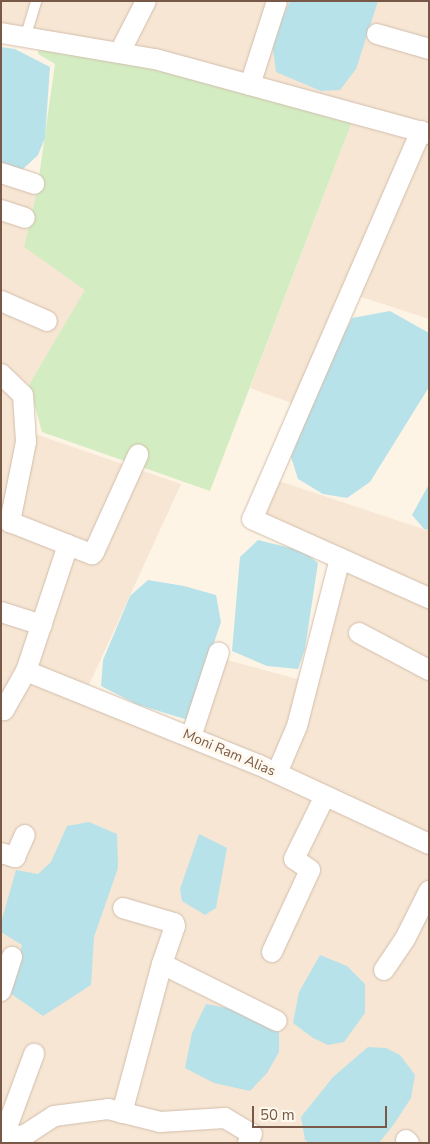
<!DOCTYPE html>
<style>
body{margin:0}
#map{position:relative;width:430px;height:1144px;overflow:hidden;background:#fef4e5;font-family:"Nunito Sans",sans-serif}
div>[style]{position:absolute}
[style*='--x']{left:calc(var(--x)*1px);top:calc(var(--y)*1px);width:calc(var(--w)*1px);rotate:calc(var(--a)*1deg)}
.residential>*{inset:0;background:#f6e6d3}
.green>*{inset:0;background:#d3ecc2}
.water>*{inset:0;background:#b8e2e9}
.roads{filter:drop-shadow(0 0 1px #d2bdad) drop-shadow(0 0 1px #d2bdad)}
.lane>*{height:10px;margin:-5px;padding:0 5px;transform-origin:5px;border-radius:5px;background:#fff}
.street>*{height:20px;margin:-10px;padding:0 10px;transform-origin:10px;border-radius:10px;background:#fff}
span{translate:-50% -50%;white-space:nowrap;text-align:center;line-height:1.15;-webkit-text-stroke:5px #fff8ed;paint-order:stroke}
.street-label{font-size:14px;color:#785948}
.frame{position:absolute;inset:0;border:2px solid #785948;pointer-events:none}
.scale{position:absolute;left:252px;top:1106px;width:135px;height:22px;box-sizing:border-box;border:2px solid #785948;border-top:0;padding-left:6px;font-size:15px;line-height:18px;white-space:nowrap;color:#785948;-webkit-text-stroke:4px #fff8ed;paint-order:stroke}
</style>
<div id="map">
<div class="residential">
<i style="clip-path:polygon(1px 1px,429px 1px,429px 127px,1px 25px)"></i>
<i style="clip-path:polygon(353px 119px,429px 141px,429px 319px,346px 292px,297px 405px,250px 388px)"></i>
<i style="clip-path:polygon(1px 180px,37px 191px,24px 247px,86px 290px,29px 385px,1px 364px)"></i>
<i style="clip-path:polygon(1px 384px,15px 396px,19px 437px,3px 524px,59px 548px,20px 670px,1px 697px)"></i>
<i style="clip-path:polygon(32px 433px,181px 484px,89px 685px,33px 664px,76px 542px,17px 515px)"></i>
<i style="clip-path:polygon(276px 480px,429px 531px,429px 835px,196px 733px,227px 660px,312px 683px,349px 556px,258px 515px)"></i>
<i style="clip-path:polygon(30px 679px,228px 760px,429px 850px,429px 1143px,258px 1143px,263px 1133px,229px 1111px,155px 1112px,1px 1130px,1px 714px)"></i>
<i style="clip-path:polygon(110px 1115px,223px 1126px,243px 1137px,240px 1143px,18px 1143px,55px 1123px)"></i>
</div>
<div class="green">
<i style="clip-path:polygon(39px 45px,152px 62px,353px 119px,210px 491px,42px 432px,29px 385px,85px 290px,24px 247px,37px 191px,55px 64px,38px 54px)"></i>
</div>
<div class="water">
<i style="clip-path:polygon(290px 1px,378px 1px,356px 69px,340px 90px,321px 91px,276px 72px,272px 41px)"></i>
<i style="clip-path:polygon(1px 47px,15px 49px,50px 67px,45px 138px,38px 155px,22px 170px,1px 163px)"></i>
<i style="clip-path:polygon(390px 311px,429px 333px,429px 387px,370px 482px,347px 498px,323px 494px,298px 479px,291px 457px,321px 379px,352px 318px)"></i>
<i style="clip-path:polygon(429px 484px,429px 530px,424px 529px,412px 515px)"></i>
<i style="clip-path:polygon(258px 540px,303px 551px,318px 563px,305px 649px,298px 669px,267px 666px,232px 651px,240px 557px)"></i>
<i style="clip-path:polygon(148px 580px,184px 586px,216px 595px,221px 622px,188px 720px,136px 704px,101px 686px,103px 660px,130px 596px)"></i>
<i style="clip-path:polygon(89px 822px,117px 834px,118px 868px,94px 937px,91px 985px,43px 1016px,10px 993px,22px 945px,1px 932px,1px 923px,16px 870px,38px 874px,51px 862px,67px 826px)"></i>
<i style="clip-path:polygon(199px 834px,227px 848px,216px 908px,205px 915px,182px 901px,180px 889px)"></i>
<i style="clip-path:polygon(320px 955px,347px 966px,365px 984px,365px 1013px,344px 1042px,328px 1045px,313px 1038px,293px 1023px,299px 992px)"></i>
<i style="clip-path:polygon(206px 1004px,248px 1012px,279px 1032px,279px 1052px,267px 1073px,250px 1091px,214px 1083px,185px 1068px,192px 1033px)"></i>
<i style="clip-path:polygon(368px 1047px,386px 1048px,400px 1055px,415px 1075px,411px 1098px,394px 1124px,379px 1143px,310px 1143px,305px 1140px,301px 1117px,333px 1077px)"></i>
</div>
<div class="roads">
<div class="lane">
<i style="--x:25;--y:38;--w:39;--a:-73"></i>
</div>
<div class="street">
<i style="--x:1;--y:33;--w:156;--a:9.6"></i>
<i style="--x:155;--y:59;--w:284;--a:15.3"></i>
<i style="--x:377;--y:34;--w:54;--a:16.1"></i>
<i style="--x:120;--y:52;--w:57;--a:-63"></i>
<i style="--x:250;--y:85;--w:88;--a:-72.2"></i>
<i style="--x:421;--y:131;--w:423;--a:113.5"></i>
<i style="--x:252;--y:519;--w:194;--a:24.1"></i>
<i style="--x:1;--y:173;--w:35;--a:18"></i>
<i style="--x:1;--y:210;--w:25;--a:18"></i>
<i style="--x:1;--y:301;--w:50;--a:23.5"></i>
<i style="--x:1;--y:374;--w:30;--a:44"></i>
<i style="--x:23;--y:395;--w:47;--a:86.3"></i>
<i style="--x:26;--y:442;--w:82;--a:101.3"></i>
<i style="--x:10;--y:522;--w:62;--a:21.6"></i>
<i style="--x:68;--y:545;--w:133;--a:108.4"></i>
<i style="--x:26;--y:671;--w:45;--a:119.4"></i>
<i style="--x:4;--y:710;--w:3;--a:-162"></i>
<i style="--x:68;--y:545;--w:26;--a:21"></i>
<i style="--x:92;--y:554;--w:3;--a:-45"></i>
<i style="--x:94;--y:552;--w:107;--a:-65.6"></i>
<i style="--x:1;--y:612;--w:43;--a:17.6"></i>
<i style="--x:359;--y:633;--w:79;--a:27.9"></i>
<i style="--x:26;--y:671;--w:251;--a:22"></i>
<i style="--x:259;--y:765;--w:187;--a:24.9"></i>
<i style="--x:191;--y:737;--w:89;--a:-71.8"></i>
<i style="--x:277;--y:773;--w:51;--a:-66.9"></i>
<i style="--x:297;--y:726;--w:173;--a:-75.6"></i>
<i style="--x:1;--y:853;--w:15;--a:16"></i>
<i style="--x:15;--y:857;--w:24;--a:-66"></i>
<i style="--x:272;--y:952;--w:90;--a:-65.1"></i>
<i style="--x:310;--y:870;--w:19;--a:-145"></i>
<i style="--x:294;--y:859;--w:70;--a:-63.8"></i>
<i style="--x:162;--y:964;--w:128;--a:26.4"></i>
<i style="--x:384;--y:970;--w:37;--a:-56"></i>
<i style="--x:405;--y:939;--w:54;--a:-63.4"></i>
<i style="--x:1;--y:991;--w:36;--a:-72"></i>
<i style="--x:122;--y:1113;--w:154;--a:-75"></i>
<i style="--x:162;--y:964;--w:40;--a:-71.1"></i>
<i style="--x:175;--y:926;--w:3;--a:-108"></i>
<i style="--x:174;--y:923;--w:53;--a:-163.6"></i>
<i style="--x:1;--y:1138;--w:24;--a:-7"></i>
<i style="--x:25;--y:1135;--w:35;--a:-33"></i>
<i style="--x:54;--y:1116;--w:54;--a:-7.4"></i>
<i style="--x:108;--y:1109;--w:54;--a:14"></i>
<i style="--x:160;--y:1122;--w:65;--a:-3.5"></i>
<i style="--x:225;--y:1118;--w:31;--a:31"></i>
<i style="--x:252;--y:1134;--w:10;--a:114"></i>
<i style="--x:3;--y:1138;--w:90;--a:-69.7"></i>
<i style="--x:406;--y:1140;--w:4;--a:45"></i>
</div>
</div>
<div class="street-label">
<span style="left:229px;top:753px;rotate:23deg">Moni Ram Alias</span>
</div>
<div class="frame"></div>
<div class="scale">50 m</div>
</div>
